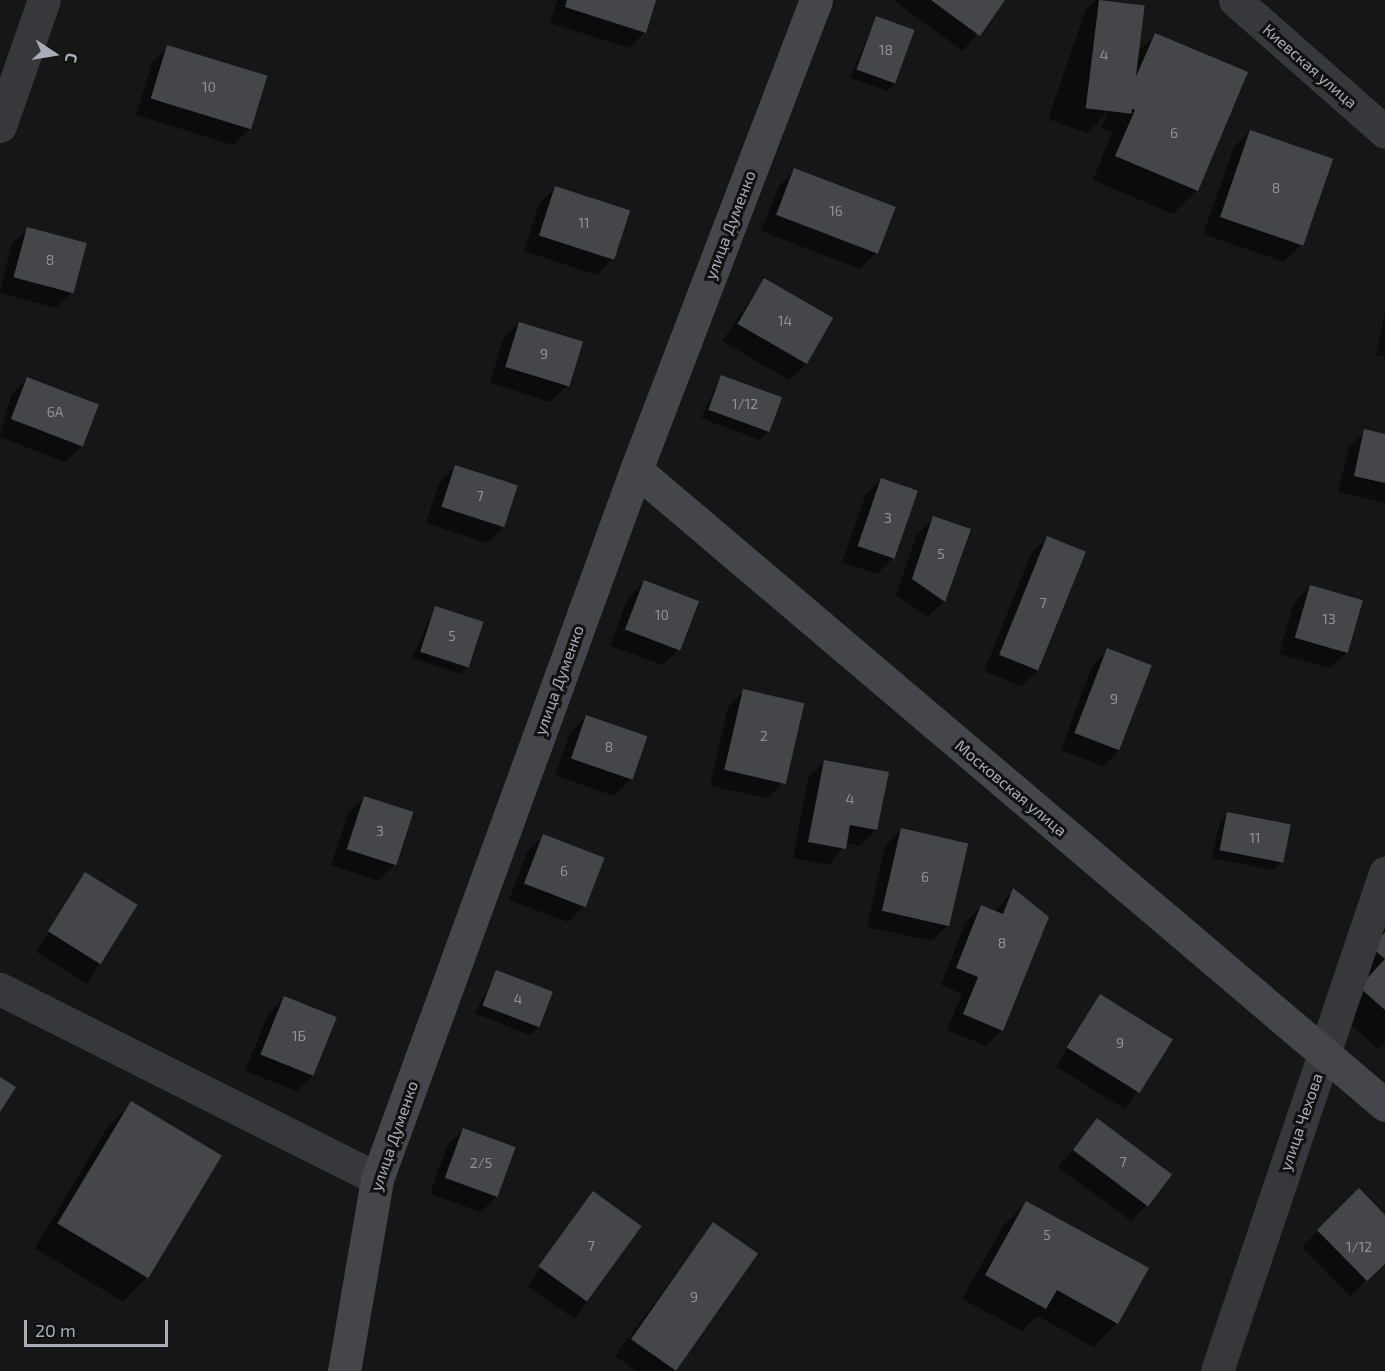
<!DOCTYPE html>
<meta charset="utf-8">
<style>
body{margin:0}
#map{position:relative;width:1385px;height:1371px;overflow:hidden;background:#161617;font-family:"Exo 2",sans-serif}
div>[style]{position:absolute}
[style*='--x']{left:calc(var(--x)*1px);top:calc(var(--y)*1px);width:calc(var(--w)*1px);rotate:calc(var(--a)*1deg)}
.shadow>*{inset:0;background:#0007;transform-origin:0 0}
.building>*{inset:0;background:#45464a;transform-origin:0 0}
.street>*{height:33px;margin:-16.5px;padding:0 16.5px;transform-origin:16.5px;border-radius:16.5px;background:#37383c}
.secondary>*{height:33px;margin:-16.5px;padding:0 16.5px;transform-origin:16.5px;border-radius:16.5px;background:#45464c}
span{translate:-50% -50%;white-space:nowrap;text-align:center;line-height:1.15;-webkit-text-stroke:6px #111112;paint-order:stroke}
.number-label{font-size:14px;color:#90929b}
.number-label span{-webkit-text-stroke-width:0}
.street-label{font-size:16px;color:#a9acb6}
.north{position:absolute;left:24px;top:24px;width:60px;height:60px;-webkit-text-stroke:4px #111112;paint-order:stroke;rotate:102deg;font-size:16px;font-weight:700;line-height:24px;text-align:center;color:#a9acb6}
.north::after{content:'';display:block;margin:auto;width:21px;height:27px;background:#a9acb6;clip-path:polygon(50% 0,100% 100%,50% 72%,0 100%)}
.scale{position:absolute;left:24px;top:1320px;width:144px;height:27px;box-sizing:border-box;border:3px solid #a9acb6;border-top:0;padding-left:8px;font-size:18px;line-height:21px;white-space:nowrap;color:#a9acb6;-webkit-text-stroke:4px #111112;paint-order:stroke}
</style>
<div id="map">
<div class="shadow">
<i style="clip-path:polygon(557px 0,655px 0,645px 32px,629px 48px,550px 23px)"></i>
<i style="clip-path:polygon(893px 0,1003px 0,963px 51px)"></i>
<i style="clip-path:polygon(1096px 0,1143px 7px,1104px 116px,1087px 133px,1048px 119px,1086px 9px)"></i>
<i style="clip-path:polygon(876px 17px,895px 83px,888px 91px,850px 78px)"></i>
<i style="clip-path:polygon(1155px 35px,1197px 190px,1173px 214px,1093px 180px,1112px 133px,1101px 128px,1131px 58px)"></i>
<i style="clip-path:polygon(168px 46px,250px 129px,233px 145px,136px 115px,152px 63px)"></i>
<i style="clip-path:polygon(1250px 131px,1331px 160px,1300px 246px,1284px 262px,1203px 234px,1234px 147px)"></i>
<i style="clip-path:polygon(795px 170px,876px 253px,860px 269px,761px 231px,779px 186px)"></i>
<i style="clip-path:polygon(555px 188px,612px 259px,596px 275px,524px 251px,539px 204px)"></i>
<i style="clip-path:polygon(28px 229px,72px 292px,56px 308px,0 293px,11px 245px)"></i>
<i style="clip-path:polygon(764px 280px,831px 318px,806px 364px,789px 380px,722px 341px)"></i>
<i style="clip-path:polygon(1385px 313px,1385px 357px,1376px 355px)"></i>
<i style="clip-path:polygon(519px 323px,567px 386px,550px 402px,490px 383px,503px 339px)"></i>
<i style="clip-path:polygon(721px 377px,768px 432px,760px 440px,701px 418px)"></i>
<i style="clip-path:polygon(27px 378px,82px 445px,65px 462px,0 437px,11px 395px)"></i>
<i style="clip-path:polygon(1365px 431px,1385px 435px,1385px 503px,1338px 492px,1349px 447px)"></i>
<i style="clip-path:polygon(455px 467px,503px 527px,487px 543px,426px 523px,439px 483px)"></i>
<i style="clip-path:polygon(881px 480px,893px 558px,877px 574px,842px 562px,865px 496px)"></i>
<i style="clip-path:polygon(934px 518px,944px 601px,928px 617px,896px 595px,917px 534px)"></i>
<i style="clip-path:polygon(1047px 538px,1038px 670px,1021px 686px,984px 671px,1031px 554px)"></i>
<i style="clip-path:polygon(644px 582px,679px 649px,663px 665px,610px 646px,628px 598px)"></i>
<i style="clip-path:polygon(1310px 587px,1347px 652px,1330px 668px,1279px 654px,1294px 603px)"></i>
<i style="clip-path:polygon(435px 607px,468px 666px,460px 674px,412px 658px)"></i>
<i style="clip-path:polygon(1108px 650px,1120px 750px,1103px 766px,1061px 750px,1092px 666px)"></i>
<i style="clip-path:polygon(744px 691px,784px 782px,767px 798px,710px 786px,728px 707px)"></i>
<i style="clip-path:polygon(586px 717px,645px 736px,630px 780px,614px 796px,555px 775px,570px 733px)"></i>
<i style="clip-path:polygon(825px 761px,876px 830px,860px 846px,846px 843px,829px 865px,793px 858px,808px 778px)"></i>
<i style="clip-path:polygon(364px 797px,394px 865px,378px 881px,331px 865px,348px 814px)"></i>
<i style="clip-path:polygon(1228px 814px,1281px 862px,1273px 870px,1212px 858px,1220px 822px)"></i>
<i style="clip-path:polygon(901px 830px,948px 925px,932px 941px,867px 927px,885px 846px)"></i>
<i style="clip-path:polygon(544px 836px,585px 906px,568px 922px,509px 900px,527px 852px)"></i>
<i style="left:85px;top:874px;width:60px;height:92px;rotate:32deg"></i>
<i style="clip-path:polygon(1013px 890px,1002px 1030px,986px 1046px,947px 1030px,962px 994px,941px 985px,965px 923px,981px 906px,995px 912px)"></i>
<i style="clip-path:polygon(1385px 930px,1385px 1042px,1378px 1049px,1337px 1012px,1349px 972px)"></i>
<i style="clip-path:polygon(497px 971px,538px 1027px,530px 1035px,475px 1013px)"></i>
<i style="left:1100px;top:996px;width:82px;height:83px;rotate:32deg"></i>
<i style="clip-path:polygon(284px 998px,313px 1075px,297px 1091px,245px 1071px,268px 1014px)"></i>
<i style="clip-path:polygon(132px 1103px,146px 1278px,123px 1302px,35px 1248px,108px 1126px)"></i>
<i style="clip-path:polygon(1097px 1120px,1147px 1205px,1131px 1221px,1058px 1167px)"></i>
<i style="clip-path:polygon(463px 1130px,498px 1195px,481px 1212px,430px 1194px,447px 1146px)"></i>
<i style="clip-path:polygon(1359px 1190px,1385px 1217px,1385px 1262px,1350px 1296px,1302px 1247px)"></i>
<i style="left:593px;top:1193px;width:57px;height:114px;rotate:35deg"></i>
<i style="clip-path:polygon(1026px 1203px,1117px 1323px,1094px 1347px,1037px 1316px,1022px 1331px,962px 1299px,1003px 1226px)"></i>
<i style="clip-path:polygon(713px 1224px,756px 1254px,673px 1371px,636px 1371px,615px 1356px)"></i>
</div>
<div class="building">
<i style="clip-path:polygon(567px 0,656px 0,646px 33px,565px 7px)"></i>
<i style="clip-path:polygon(931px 0,1005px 0,980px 36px)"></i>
<i style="left:1099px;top:0;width:46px;height:109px;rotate:7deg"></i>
<i style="left:876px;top:16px;width:41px;height:57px;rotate:20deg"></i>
<i style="clip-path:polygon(1155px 33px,1248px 72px,1198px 191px,1115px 156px,1135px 110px,1124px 104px)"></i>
<i style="left:167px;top:45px;width:105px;height:56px;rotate:17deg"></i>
<i style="left:1250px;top:130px;width:88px;height:92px;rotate:19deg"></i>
<i style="left:794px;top:168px;width:109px;height:50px;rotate:21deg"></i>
<i style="left:555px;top:186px;width:79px;height:52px;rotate:18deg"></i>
<i style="left:27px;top:227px;width:62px;height:52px;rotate:15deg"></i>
<i style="left:764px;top:278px;width:80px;height:53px;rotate:30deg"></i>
<i style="left:519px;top:322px;width:67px;height:47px;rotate:17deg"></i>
<i style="left:721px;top:375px;width:65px;height:37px;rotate:20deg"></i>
<i style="left:27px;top:377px;width:77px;height:45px;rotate:21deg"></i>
<i style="clip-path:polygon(1364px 429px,1385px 434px,1385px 483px,1354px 476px)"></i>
<i style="left:455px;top:465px;width:66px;height:44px;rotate:18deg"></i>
<i style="left:881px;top:478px;width:39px;height:72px;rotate:19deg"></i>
<i style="clip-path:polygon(933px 516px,971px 529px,945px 602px,912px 579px)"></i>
<i style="left:1047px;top:536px;width:42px;height:128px;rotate:22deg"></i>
<i style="left:644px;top:580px;width:59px;height:53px;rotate:21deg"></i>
<i style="left:1310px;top:585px;width:55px;height:55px;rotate:16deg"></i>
<i style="left:435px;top:606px;width:51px;height:48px;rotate:18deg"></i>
<i style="left:1107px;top:648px;width:48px;height:91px;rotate:21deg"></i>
<i style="left:743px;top:689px;width:63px;height:83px;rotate:13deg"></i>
<i style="left:586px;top:715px;width:65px;height:46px;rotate:19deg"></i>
<i style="clip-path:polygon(824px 760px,889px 772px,877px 830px,850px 825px,846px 849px,808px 842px)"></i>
<i style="left:364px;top:796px;width:52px;height:56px;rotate:18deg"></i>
<i style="left:1227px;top:812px;width:65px;height:39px;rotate:11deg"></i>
<i style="left:901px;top:828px;width:69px;height:85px;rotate:13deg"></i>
<i style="left:543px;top:834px;width:66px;height:53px;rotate:21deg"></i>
<i style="left:85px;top:872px;width:62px;height:70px;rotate:32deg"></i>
<i style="clip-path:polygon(1013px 888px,1049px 917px,1003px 1031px,963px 1014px,978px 977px,956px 968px,981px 905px,1003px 914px)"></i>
<i style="clip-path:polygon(1385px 932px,1385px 959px,1371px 947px)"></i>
<i style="clip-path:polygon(1385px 959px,1385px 1010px,1359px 987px)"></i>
<i style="left:496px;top:970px;width:61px;height:38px;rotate:21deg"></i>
<i style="left:1100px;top:994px;width:86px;height:63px;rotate:32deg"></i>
<i style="left:284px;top:996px;width:57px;height:63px;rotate:22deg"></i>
<i style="clip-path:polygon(0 1077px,16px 1087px,0 1112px)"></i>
<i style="left:131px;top:1101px;width:106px;height:143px;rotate:31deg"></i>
<i style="left:1097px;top:1118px;width:94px;height:40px;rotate:37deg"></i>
<i style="left:463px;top:1128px;width:56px;height:53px;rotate:20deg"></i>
<i style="clip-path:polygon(1359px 1188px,1385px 1215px,1385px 1264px,1367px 1281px,1317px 1230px)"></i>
<i style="left:593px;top:1191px;width:60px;height:93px;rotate:36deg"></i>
<i style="clip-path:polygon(1026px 1201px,1149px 1268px,1118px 1324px,1057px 1290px,1046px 1309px,985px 1275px)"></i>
<i style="left:713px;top:1222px;width:55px;height:143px;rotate:35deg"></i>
</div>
<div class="street">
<i style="--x:1235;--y:0;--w:200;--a:41.3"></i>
<i style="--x:0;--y:126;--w:133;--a:-70.8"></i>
<i style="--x:0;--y:989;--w:422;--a:26.7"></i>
<i style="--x:1217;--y:1371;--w:526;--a:-71.36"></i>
</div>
<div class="secondary">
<i style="--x:636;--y:470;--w:982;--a:40.29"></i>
<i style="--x:344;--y:1371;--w:195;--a:-80.2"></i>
<i style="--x:377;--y:1179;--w:755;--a:-69.93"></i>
<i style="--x:636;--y:470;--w:503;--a:-69.04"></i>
</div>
<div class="number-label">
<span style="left:886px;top:50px">18</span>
<span style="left:1104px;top:55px">4</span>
<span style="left:209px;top:87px">10</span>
<span style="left:1174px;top:133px">6</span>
<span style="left:1276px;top:188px">8</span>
<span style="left:836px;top:211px">16</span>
<span style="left:584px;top:223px">11</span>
<span style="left:50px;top:260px">8</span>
<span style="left:785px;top:321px">14</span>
<span style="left:544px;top:354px">9</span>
<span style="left:745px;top:404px">1/12</span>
<span style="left:55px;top:412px">6А</span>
<span style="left:480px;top:496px">7</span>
<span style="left:888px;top:518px">3</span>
<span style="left:941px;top:554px">5</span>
<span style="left:1043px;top:603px">7</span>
<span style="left:662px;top:615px">10</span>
<span style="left:1329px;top:619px">13</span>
<span style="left:452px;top:636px">5</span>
<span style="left:1114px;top:699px">9</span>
<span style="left:764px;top:736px">2</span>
<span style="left:609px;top:747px">8</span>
<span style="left:850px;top:799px">4</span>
<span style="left:380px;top:831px">3</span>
<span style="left:1255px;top:838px">11</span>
<span style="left:564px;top:871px">6</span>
<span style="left:925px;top:877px">6</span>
<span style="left:1002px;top:943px">8</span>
<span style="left:518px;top:999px">4</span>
<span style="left:299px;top:1036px">1Б</span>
<span style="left:1120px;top:1043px">9</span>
<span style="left:1123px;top:1162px">7</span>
<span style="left:481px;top:1163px">2/5</span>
<span style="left:1047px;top:1235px">5</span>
<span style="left:591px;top:1246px">7</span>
<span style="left:1359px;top:1247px">1/12</span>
<span style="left:694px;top:1297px">9</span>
</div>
<div class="street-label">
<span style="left:1310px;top:66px;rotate:41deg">Киевская улица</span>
<span style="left:730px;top:225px;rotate:-69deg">улица Думенко</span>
<span style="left:559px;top:680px;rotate:-70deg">улица Думенко</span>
<span style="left:1011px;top:788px;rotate:40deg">Московская улица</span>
<span style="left:1301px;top:1122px;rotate:-71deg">улица Чехова</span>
<span style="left:394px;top:1136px;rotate:-71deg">улица Думенко</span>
</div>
<div class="north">С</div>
<div class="scale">20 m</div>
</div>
